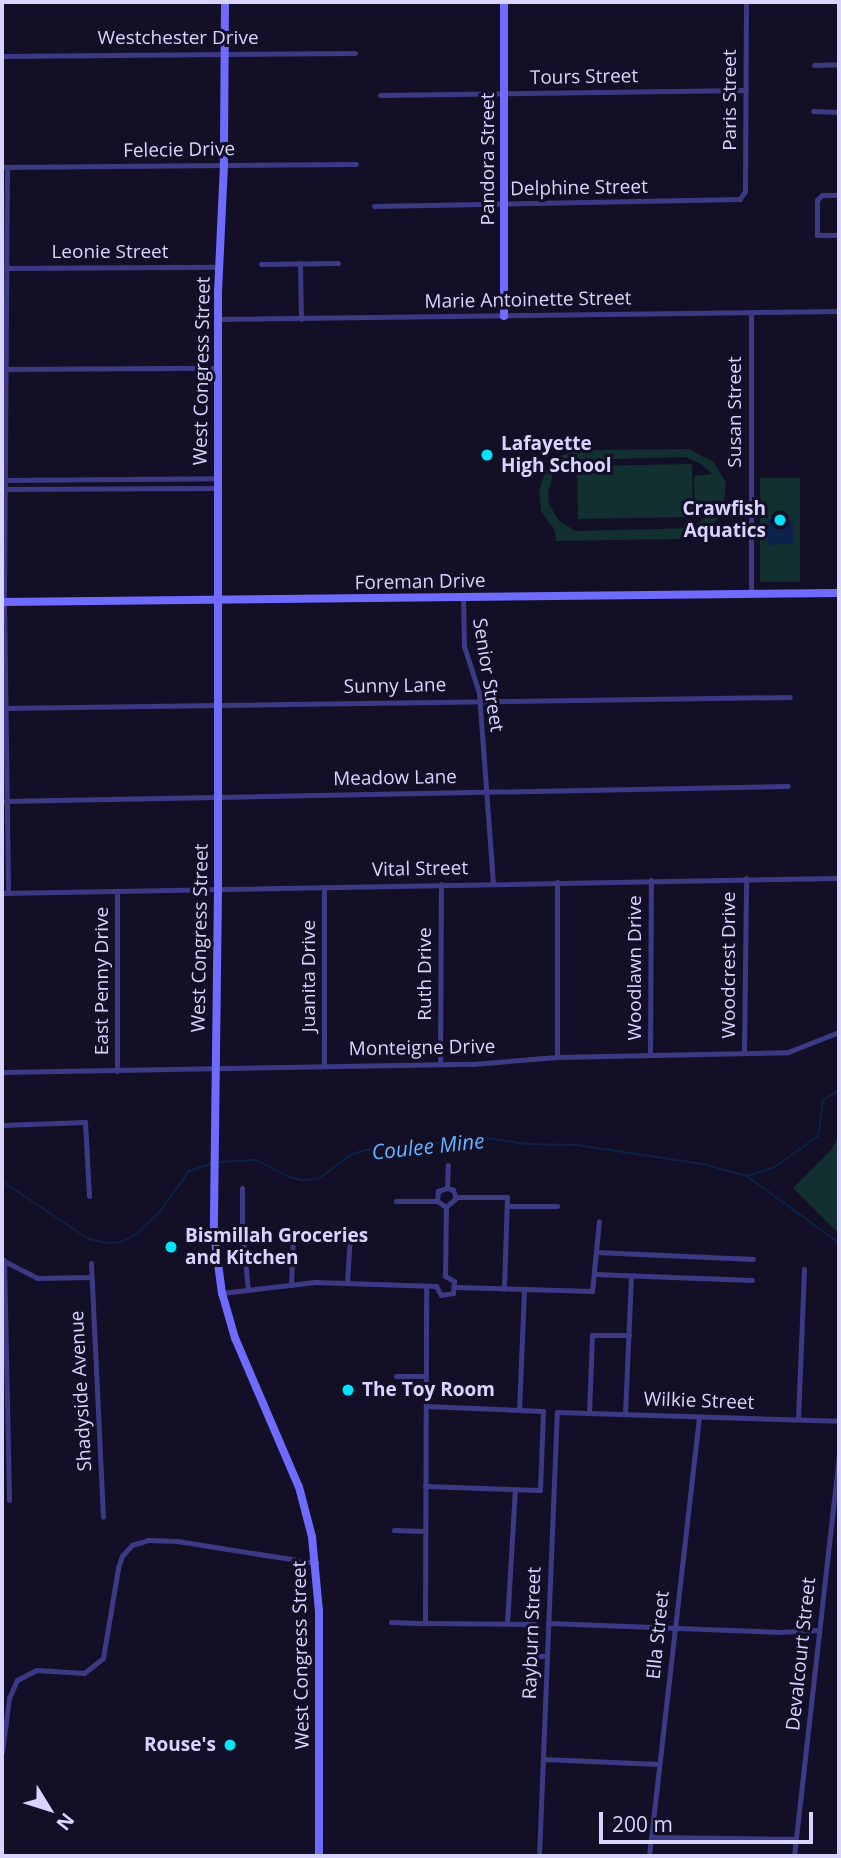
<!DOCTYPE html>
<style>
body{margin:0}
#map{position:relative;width:841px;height:1858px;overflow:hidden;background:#130f26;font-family:"Open Sans",sans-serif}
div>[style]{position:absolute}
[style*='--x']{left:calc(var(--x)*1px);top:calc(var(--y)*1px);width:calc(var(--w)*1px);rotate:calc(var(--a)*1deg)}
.green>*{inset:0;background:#12302f;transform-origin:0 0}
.water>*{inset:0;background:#0c2248}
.stream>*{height:2px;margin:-1px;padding:0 1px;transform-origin:1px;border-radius:1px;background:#0c2248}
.street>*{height:5px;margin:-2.5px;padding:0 2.5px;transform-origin:2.5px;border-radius:2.5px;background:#3d3a85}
.secondary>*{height:8px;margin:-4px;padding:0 4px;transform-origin:4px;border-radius:4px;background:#6f6bff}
.dots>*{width:19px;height:19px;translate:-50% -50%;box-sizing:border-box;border:4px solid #130f26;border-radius:50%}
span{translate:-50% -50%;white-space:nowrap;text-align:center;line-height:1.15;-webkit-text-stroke:6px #130f26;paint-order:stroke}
.street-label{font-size:19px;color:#d9d4ff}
.poi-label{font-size:19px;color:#d9d4ff;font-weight:700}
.left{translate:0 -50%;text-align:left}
.right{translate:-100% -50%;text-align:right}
.water-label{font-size:21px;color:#62b6ff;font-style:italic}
.frame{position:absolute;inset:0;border:4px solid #d9d4ff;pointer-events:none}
.north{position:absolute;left:14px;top:1774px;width:70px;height:70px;-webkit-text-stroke:5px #130f26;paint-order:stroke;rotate:128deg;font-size:19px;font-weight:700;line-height:28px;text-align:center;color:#d9d4ff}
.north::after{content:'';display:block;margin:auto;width:24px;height:32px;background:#d9d4ff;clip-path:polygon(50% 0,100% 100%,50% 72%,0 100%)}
.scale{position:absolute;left:599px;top:1812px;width:214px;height:32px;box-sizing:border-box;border:4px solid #d9d4ff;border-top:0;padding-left:9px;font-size:21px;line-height:24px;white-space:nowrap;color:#d9d4ff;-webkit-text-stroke:5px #130f26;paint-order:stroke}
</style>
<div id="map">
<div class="green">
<i style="clip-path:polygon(evenodd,689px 449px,714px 462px,726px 483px,723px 511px,707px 532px,681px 539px,556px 541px,555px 531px,541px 511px,539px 492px,545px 472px,560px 456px,581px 450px,689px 449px,686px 457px,701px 464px,712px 474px,694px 476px,695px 511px,712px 511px,693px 528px,576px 531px,559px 521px,549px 504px,548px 492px,553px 475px,573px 460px,686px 457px)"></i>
<i style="left:692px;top:464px;width:53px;height:115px;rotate:89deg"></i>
<i style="left:760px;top:478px;width:40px;height:104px"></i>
<i style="clip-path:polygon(839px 1136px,839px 1234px,793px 1188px,831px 1150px)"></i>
</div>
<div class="water">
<i style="clip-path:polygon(768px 519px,793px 522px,793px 543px,768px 545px)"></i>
</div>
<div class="stream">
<i style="--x:219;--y:1162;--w:37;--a:-3"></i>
<i style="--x:256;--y:1160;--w:37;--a:27"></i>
<i style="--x:289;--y:1177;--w:14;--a:12"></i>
<i style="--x:303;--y:1180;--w:15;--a:-4"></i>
<i style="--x:318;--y:1179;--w:42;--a:-36.3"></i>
<i style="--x:352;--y:1154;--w:15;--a:-16"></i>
<i style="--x:366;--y:1150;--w:120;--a:-5.8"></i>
<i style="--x:485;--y:1138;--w:42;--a:8.1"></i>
<i style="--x:527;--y:1144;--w:50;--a:1.1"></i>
<i style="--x:577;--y:1145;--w:127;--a:8.6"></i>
<i style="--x:703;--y:1164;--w:46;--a:15.3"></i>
<i style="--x:747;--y:1176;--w:114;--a:36.1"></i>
<i style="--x:747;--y:1176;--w:29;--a:-18"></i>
<i style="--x:775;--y:1167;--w:53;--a:-35.8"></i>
<i style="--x:818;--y:1136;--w:36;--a:-82"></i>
<i style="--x:823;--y:1100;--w:19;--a:-32"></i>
<i style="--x:2;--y:1181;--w:105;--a:33.7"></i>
<i style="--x:89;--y:1239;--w:19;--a:12"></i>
<i style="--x:108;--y:1243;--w:13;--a:-4"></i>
<i style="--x:121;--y:1242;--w:16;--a:-27"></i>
<i style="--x:135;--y:1235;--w:33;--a:-43"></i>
<i style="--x:159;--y:1213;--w:52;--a:-54.5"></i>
<i style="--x:189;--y:1171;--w:22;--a:-18"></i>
</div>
<div class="street">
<i style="--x:2;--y:56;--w:353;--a:-0.5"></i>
<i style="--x:814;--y:65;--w:25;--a:-2"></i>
<i style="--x:380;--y:95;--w:366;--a:-0.8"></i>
<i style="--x:813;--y:111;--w:26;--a:2"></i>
<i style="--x:2;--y:167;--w:354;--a:-0.5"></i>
<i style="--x:7;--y:167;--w:435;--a:90.4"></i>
<i style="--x:4;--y:602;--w:291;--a:89.2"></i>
<i style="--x:839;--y:195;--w:17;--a:180"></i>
<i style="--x:822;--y:195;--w:7;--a:135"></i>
<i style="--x:817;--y:200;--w:35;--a:90"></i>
<i style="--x:817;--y:235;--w:22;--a:0"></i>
<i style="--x:374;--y:206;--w:366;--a:-1.1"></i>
<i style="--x:740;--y:199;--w:9;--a:-58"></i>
<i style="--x:745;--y:191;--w:189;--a:-89.7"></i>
<i style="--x:300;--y:263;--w:56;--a:89"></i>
<i style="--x:261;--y:264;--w:77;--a:-0.7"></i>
<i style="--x:2;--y:268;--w:217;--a:-0.3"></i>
<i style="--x:218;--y:319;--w:621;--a:-0.74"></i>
<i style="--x:2;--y:369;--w:216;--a:-0.3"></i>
<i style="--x:3;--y:480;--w:214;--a:-0.5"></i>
<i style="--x:2;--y:489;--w:214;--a:-0.3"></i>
<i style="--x:751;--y:595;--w:282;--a:-90"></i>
<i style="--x:463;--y:597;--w:49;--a:88.8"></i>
<i style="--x:464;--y:646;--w:49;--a:72.3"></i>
<i style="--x:479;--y:693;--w:191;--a:85.8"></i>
<i style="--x:2;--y:708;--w:788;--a:-0.8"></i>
<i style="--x:2;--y:801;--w:786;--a:-1.09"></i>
<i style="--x:324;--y:887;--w:179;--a:90"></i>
<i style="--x:117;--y:891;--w:180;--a:90"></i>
<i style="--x:2;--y:893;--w:837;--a:-1.03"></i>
<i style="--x:744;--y:1053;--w:175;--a:-89.3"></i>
<i style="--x:650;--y:1055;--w:175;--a:-89.7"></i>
<i style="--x:557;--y:1057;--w:175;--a:-90"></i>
<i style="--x:440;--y:1063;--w:179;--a:-89.7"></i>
<i style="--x:2;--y:1072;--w:470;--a:-1"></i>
<i style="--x:472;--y:1064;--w:85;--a:-4.7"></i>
<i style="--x:557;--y:1057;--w:231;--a:-1.2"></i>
<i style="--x:788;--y:1052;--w:55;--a:-21.4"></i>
<i style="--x:2;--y:1125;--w:83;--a:-2.1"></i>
<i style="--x:85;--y:1122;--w:74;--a:86.9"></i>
<i style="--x:242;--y:1188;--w:39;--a:90"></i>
<i style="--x:242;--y:1227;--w:63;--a:84.6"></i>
<i style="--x:447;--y:1188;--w:23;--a:-88"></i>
<i style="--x:456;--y:1197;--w:51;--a:0"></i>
<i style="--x:507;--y:1197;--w:92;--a:91.9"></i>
<i style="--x:396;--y:1201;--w:41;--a:0"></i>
<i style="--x:437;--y:1201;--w:11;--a:34"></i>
<i style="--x:437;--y:1201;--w:10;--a:-84"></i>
<i style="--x:438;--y:1191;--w:9;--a:-18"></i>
<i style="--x:507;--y:1206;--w:50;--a:0"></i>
<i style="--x:446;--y:1207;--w:13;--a:-42"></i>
<i style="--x:456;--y:1198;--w:9;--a:-111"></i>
<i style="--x:453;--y:1190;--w:6;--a:-162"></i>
<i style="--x:596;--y:1252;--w:157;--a:2.6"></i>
<i style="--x:4;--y:1260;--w:240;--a:88.8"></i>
<i style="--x:4;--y:1261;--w:38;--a:27"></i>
<i style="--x:38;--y:1278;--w:53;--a:-1.1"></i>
<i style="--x:91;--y:1263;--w:254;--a:87.3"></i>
<i style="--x:594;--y:1274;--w:158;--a:2.2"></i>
<i style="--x:445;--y:1276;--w:69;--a:-89.2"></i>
<i style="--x:291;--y:1285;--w:51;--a:-87.8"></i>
<i style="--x:293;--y:1234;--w:57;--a:1"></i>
<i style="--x:350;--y:1235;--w:48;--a:93.6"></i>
<i style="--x:436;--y:1286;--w:10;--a:61"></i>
<i style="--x:441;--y:1295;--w:12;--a:-9"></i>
<i style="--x:453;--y:1293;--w:12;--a:-85"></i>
<i style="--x:454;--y:1281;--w:10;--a:-151"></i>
<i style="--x:455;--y:1287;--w:137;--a:1.7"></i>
<i style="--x:592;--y:1291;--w:70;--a:-84.3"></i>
<i style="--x:222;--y:1293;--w:94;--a:-6.7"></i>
<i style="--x:315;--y:1282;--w:121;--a:1.9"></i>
<i style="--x:396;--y:1376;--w:30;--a:0"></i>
<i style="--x:519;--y:1410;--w:120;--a:-87.6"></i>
<i style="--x:589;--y:1413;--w:78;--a:-87.8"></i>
<i style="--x:592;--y:1335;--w:37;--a:0"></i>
<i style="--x:625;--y:1414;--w:138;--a:-87.5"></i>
<i style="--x:798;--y:1419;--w:150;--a:-87.7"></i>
<i style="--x:425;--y:1486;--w:115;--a:2"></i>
<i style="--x:540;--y:1490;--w:79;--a:-87.8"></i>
<i style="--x:543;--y:1411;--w:117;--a:-177.6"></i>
<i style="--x:394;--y:1530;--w:31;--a:2"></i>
<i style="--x:391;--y:1622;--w:34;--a:2"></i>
<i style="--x:425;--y:1623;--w:337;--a:-89.8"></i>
<i style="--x:425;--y:1623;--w:109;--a:0.5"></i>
<i style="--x:534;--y:1624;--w:32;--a:94"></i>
<i style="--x:532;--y:1656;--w:15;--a:0"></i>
<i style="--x:507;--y:1623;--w:134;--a:-86.6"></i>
<i style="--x:548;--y:1623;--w:232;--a:2.2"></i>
<i style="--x:780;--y:1632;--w:39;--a:-3"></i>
<i style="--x:2;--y:1752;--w:54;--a:-82.6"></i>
<i style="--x:9;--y:1698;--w:20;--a:-66"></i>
<i style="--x:17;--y:1680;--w:22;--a:-27"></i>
<i style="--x:37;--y:1670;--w:47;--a:3.7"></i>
<i style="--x:84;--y:1673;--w:24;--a:-38"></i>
<i style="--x:103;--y:1658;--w:91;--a:-80.5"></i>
<i style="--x:118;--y:1568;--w:13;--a:-72"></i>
<i style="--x:122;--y:1556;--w:15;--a:-48"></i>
<i style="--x:132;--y:1545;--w:17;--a:-17"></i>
<i style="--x:148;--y:1540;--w:29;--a:2"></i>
<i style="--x:177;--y:1541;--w:141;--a:9"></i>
<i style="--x:543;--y:1759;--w:116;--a:2.5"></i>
<i style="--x:651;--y:1837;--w:144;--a:0.8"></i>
<i style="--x:539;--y:1856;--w:444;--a:-87.7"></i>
<i style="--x:557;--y:1412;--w:282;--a:1.8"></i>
<i style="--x:649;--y:1856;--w:442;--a:-83.5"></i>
<i style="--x:794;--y:1856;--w:404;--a:-83.6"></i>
</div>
<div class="secondary">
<i style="--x:225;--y:2;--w:163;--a:90.4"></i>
<i style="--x:224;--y:165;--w:127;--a:92.7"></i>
<i style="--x:218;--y:292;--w:597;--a:90"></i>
<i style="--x:218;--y:889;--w:345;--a:90.7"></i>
<i style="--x:214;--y:1234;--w:60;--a:82.3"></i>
<i style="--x:222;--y:1293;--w:47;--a:73.9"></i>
<i style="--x:235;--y:1338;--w:162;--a:66.8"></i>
<i style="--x:299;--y:1487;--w:52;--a:75.4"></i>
<i style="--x:312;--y:1537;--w:74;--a:84.6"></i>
<i style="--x:319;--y:1611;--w:245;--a:90"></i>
<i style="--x:504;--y:316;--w:314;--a:-90"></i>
<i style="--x:2;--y:602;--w:837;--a:-0.62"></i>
</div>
<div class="dots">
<i style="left:487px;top:455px;background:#00e5ff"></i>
<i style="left:780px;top:520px;background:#00e5ff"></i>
<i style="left:171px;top:1247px;background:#00e5ff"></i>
<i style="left:348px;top:1390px;background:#00e5ff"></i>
<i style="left:230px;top:1745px;background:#00e5ff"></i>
</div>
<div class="street-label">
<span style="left:178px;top:38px">Westchester Drive</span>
<span style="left:584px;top:77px;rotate:-1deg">Tours Street</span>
<span style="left:730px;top:100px;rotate:-90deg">Paris Street</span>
<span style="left:179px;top:150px;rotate:-1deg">Felecie Drive</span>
<span style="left:488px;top:159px;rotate:-90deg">Pandora Street</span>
<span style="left:579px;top:188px;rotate:-1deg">Delphine Street</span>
<span style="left:110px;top:252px">Leonie Street</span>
<span style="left:528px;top:300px;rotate:-1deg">Marie Antoinette Street</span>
<span style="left:202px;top:371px;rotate:-89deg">West Congress Street</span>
<span style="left:735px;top:412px;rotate:-90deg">Susan Street</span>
<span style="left:420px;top:582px;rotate:-1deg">Foreman Drive</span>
<span style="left:488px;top:675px;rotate:81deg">Senior Street</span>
<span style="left:395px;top:686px;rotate:-1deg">Sunny Lane</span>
<span style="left:395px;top:778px;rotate:-1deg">Meadow Lane</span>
<span style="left:420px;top:869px;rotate:-1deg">Vital Street</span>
<span style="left:200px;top:938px;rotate:-89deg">West Congress Street</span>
<span style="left:729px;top:965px;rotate:-90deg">Woodcrest Drive</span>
<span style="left:635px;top:968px;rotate:-90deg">Woodlawn Drive</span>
<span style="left:425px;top:974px;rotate:-90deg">Ruth Drive</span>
<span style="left:309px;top:976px;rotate:-90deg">Juanita Drive</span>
<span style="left:102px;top:981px;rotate:-90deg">East Penny Drive</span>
<span style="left:422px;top:1048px;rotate:-1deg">Monteigne Drive</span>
<span style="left:81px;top:1391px;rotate:-93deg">Shadyside Avenue</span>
<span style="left:699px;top:1401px;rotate:2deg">Wilkie Street</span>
<span style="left:532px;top:1633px;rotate:-88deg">Rayburn Street</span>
<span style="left:658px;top:1635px;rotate:-84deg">Ella Street</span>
<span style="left:801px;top:1654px;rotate:-84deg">Devalcourt Street</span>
<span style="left:301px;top:1655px;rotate:-91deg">West Congress Street</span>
</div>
<div class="poi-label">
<span class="left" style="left:501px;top:455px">Lafayette<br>High School</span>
<span class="right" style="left:766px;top:520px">Crawfish<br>Aquatics</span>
<span class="left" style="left:185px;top:1247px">Bismillah Groceries<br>and Kitchen</span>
<span class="left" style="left:362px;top:1390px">The Toy Room</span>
<span class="right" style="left:216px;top:1745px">Rouse's</span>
</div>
<div class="water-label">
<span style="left:428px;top:1146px;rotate:-6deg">Coulee Mine</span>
</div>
<div class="frame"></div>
<div class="north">N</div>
<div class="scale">200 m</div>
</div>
